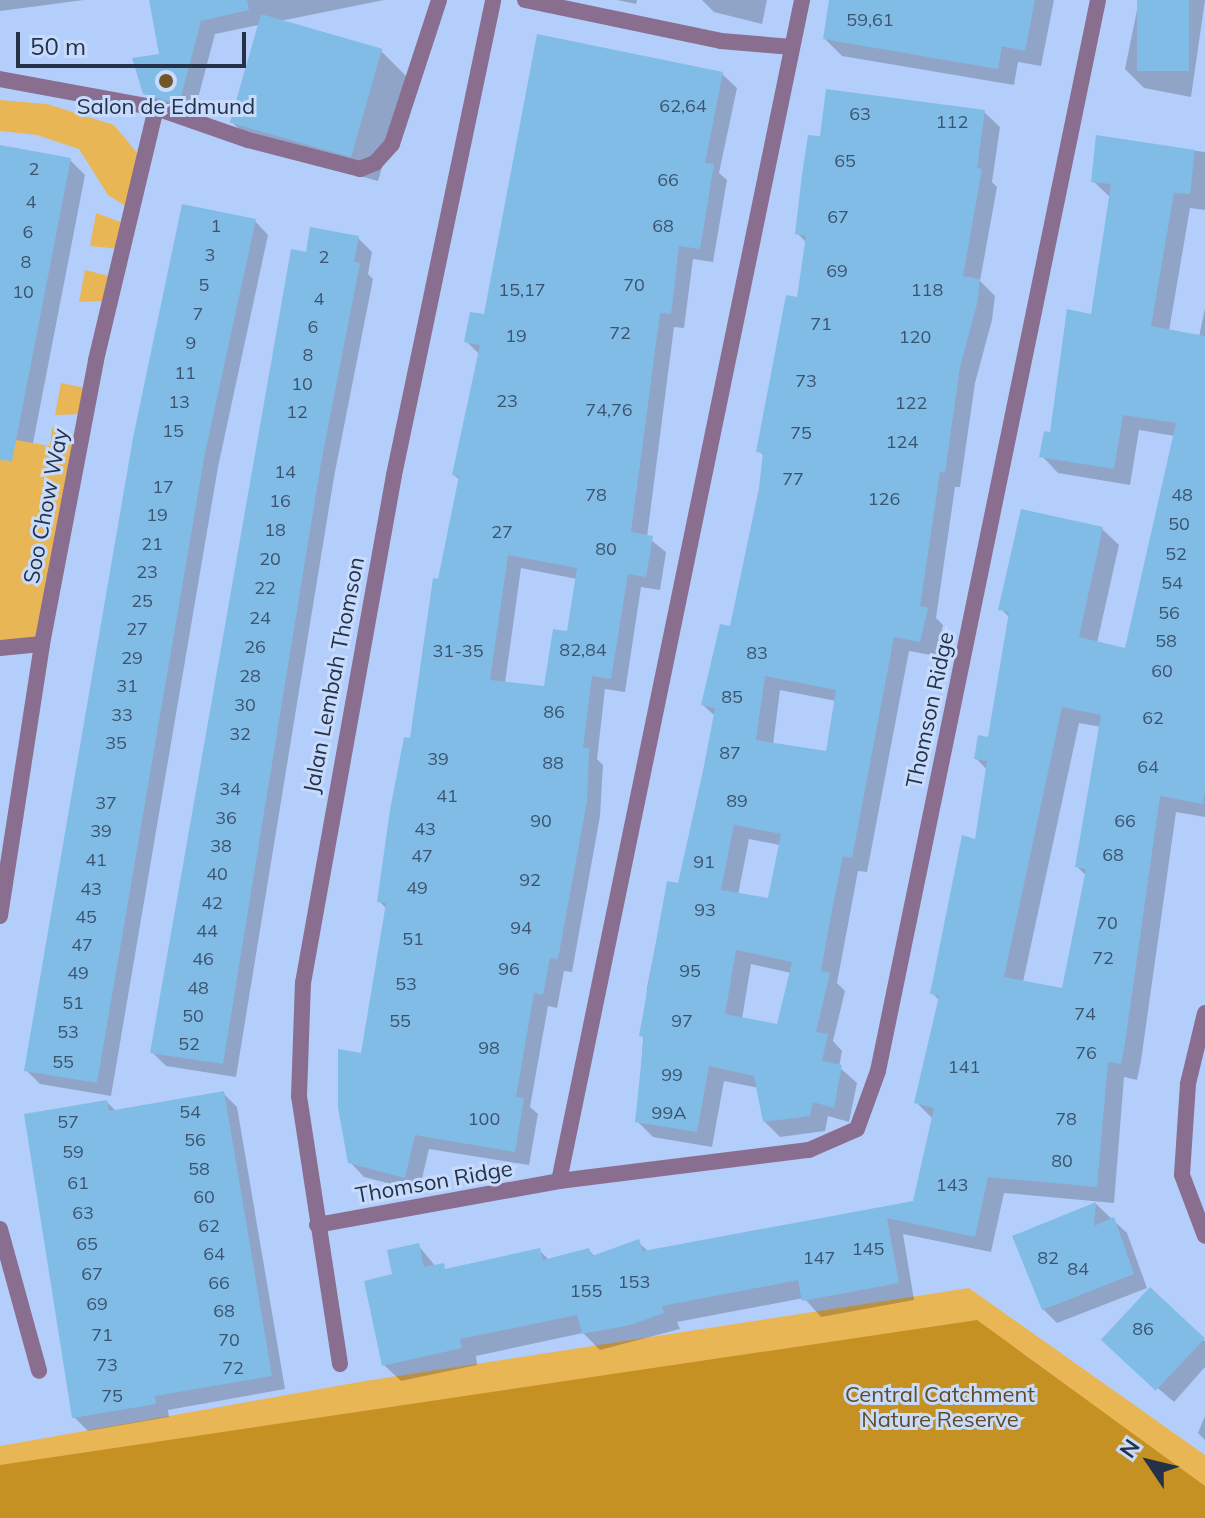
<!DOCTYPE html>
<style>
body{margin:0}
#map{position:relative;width:1205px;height:1518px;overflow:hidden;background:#b4cefb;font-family:Mulish,sans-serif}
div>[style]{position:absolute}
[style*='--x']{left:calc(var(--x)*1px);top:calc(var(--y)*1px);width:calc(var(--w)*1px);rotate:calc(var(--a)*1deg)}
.green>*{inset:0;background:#e9b656}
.forest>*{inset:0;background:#c59123}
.shadow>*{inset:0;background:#0003}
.building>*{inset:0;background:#81bce7;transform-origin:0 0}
.street>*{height:16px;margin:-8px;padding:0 8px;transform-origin:8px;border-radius:8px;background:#896e8f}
.dots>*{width:22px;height:22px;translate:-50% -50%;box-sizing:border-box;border:4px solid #c7dbfd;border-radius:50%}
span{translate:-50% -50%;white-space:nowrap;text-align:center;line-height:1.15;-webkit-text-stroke:6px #c7dbfd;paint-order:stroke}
.number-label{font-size:18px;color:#3b546f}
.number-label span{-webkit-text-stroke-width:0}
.poi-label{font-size:22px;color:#243147}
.street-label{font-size:22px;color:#243147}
.park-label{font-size:22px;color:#624b22}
.north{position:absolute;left:1109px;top:1422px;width:80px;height:80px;-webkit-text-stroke:6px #c7dbfd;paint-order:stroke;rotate:305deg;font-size:22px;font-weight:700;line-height:32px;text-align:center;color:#243147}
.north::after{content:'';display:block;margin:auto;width:28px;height:36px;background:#243147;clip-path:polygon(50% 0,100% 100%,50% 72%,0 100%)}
.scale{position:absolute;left:16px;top:32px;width:230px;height:36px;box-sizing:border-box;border:4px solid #243147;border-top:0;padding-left:10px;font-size:24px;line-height:28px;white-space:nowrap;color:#243147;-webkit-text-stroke:6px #c7dbfd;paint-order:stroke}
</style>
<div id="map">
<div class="green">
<i style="clip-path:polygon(0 100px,47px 104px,114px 125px,143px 160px,130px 209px,108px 195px,79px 149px,37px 135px,0 131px)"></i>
<i style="clip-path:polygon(96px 213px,126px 224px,120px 249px,90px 246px)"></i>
<i style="clip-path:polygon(85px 270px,113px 277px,109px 301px,79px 302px)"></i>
<i style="clip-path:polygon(61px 383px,90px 389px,86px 414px,55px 415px)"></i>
<i style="clip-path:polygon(52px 427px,81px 439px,43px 642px,0 647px,0 437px,50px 446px)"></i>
<i style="clip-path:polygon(969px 1288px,1205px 1455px,1205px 1518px,0 1518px,0 1446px,365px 1381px)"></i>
</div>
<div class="forest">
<i style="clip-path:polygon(977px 1320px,1205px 1486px,1205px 1518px,0 1518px,0 1465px)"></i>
</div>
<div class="shadow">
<i style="clip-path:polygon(0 0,84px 0,0 11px)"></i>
<i style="clip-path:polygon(151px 0,384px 0,280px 21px,381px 51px,408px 78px,378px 181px,259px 149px,231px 121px,259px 25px,215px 34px,193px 117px,159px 108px,145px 93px,161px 56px)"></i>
<i style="clip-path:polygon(617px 0,637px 0,636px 4px)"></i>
<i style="clip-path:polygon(702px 0,767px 0,762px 24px,714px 12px)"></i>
<i style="clip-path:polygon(831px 0,1054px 0,1041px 66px,1018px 62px,1014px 85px,842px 56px,825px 39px)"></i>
<i style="clip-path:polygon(1139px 0,1205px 0,1191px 97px,1144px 88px,1125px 69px)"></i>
<i style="clip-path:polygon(evenodd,722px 74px,737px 88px,719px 173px,727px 180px,713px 262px,693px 259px,684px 328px,674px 327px,647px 537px,666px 552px,660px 590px,641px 587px,625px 692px,605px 689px,597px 759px,603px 765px,600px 816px,572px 972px,564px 971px,557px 1008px,548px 1006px,530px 1107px,538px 1114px,529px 1165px,429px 1149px,419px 1191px,364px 1177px,350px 1162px,387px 909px,379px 901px,461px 481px,454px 475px,480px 355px,466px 341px,722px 74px,521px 568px,577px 579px,569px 634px,546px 688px,505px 683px,521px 568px)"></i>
<i style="clip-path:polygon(evenodd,984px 112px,1000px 127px,992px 182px,997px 187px,980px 281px,995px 296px,992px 320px,975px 383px,960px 487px,955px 487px,936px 618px,943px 625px,936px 656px,909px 651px,867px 872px,858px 871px,837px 983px,845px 991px,833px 1041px,842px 1051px,839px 1067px,857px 1083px,849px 1122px,828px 1116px,825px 1131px,780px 1137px,765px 1122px,759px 1088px,724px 1081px,712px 1147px,653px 1137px,637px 1121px,647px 988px,668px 883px,679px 885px,715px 716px,703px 705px,731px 629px,761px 488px,765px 457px,759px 451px,798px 299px,807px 243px,797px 233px,821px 139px,984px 112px,780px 690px,836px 701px,828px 754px,773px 745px,780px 690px,984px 112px,749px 839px,780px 845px,769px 901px,738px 895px,749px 839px,984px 112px,751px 964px,791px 973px,779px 1026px,742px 1019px,751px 964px)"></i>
<i style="clip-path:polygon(evenodd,1098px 138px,1205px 152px,1205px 210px,1190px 208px,1169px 331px,1199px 337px,1205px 308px,1205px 817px,1176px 812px,1141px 1061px,1137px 1080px,1124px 1077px,1114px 1203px,1004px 1193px,991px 1252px,903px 1234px,914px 1300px,821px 1317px,804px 1298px,677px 1322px,680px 1329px,600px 1350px,583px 1333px,476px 1356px,477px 1365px,401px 1381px,384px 1365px,395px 1276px,418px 1245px,436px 1267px,448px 1270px,539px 1250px,550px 1261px,589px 1250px,595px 1257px,638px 1242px,649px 1252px,915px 1203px,933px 1119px,916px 1102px,940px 1001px,932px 993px,977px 841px,987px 770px,976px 758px,989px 739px,1010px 618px,1001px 609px,1102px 529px,1119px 545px,1097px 643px,1126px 650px,1175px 436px,1139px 430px,1130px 485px,1058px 473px,1042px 456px,1093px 316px,1111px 198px,1093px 181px,1098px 138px,1079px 723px,1101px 727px,1077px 867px,1087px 876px,1064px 990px,1023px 982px,1079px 723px)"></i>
<i style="clip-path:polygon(0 147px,70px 160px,85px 175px,33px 443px,0 437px)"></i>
<i style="clip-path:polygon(255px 221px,268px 235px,218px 467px,111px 1096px,40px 1084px,26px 1070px)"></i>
<i style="clip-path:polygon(358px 238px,372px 252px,368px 274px,373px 279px,334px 477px,236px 1077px,166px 1066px,152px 1052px,308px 254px)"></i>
<i style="clip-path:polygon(223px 1093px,237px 1107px,285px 1389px,168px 1410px,169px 1417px,88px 1431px,74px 1417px,107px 1102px,117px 1112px)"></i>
<i style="clip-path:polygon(1096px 1204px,1127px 1233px,1147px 1288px,1057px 1323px,1043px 1309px)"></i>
<i style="clip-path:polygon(1150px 1290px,1205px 1341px,1205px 1367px,1174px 1402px,1119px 1355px)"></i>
<i style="clip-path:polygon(1205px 1416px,1205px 1440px,1198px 1433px)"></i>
</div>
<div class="building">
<i style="clip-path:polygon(149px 0,247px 0,249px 10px,201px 21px,179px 104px,143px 94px,132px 58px,159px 54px)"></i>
<i style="clip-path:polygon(829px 0,1035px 0,1025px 51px,1002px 46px,998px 69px,823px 39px)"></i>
<i style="left:1137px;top:0;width:52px;height:71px"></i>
<i style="left:261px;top:14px;width:126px;height:113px;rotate:16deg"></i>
<i style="clip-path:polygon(evenodd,537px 34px,723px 72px,705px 163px,714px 164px,700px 249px,679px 246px,671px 314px,660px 313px,631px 532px,653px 536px,646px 577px,628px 574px,611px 679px,592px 676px,583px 748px,589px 748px,587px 801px,558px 959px,550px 958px,543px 995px,534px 993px,516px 1097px,524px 1098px,515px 1152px,415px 1135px,405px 1178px,348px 1163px,338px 1108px,338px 1049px,361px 1053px,386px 903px,377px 902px,390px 810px,404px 737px,410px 738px,433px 578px,438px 579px,459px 476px,452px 475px,480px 345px,464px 342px,470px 312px,484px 314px,537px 34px,508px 555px,577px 568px,567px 631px,553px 629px,544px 686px,490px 680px,508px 555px)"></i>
<i style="clip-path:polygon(evenodd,826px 89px,985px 110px,977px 168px,982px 169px,963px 276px,980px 279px,977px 304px,960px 367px,945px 473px,940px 472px,920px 606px,928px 608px,920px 642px,894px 637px,852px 858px,843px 856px,829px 926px,821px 971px,830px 973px,816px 1032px,828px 1034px,822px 1061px,842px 1065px,834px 1108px,813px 1102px,810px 1116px,763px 1122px,754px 1076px,709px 1066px,697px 1132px,635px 1122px,644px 1037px,639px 1036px,667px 881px,678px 883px,703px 771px,715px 708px,701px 705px,720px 624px,730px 626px,759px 488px,763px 453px,756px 452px,786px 295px,797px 297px,806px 236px,795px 234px,802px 175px,808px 135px,820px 136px,826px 89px,765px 676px,836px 690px,826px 751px,756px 740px,765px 676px,826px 89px,734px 825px,781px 834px,768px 898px,721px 890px,734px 825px,826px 89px,736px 950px,792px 962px,777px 1024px,725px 1014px,736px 950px)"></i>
<i style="clip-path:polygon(evenodd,1096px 135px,1195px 150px,1190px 194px,1174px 193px,1151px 326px,1205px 336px,1205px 790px,1203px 804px,1160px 796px,1125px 1043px,1121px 1064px,1108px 1062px,1097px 1187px,988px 1177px,975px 1237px,887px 1218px,899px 1283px,802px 1301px,798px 1280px,662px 1306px,664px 1313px,630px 1325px,582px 1334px,577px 1315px,460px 1339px,462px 1348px,382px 1366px,364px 1281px,392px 1274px,387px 1250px,419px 1243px,424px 1267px,444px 1263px,445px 1269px,540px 1248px,543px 1260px,589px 1248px,592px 1256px,639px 1239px,643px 1251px,913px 1201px,934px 1108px,914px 1103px,939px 996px,930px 994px,962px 835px,975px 839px,987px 761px,974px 759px,978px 735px,988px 737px,1009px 612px,998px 610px,1021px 509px,1103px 527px,1079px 637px,1125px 648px,1176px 423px,1123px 415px,1114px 469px,1039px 457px,1044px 431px,1050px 432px,1067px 309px,1091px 314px,1111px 184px,1091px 182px,1096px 135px,1062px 707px,1101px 715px,1075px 867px,1086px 869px,1062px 988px,1004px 977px,1062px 707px)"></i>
<i style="clip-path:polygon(0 145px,71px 158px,12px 461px,0 460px)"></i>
<i style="clip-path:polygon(182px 204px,256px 219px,205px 453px,97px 1083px,24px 1071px,133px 438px)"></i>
<i style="clip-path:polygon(310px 227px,359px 236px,354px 262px,360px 263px,321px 463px,223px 1064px,150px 1053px,291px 249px,306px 252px)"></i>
<i style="clip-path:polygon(224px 1091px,272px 1376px,155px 1396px,156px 1404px,72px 1418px,24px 1114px,107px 1100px,109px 1111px)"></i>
<i style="clip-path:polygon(1096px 1202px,1094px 1226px,1114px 1217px,1134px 1274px,1042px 1310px,1012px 1236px)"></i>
<i style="left:1150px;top:1287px;width:75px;height:72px;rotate:43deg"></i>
</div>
<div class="street">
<i style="--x:525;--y:0;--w:200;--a:11.8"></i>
<i style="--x:721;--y:41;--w:71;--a:4.8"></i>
<i style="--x:0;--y:79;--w:159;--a:10.5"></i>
<i style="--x:156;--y:108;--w:97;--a:19.2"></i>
<i style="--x:248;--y:140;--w:116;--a:14.5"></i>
<i style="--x:360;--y:169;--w:16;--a:-22"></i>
<i style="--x:375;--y:163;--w:25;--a:-48"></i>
<i style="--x:392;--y:144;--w:151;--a:-71.9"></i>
<i style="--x:0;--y:648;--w:42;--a:-5.4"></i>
<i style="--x:0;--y:916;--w:275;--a:-81.2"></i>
<i style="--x:42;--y:644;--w:289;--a:-79.2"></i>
<i style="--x:96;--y:360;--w:259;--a:-76.6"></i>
<i style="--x:1205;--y:1013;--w:73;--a:103.5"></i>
<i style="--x:1188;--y:1084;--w:91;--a:93.8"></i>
<i style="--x:1182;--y:1175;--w:65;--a:69.3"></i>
<i style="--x:559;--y:1181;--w:1206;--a:-78.37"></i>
<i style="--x:317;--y:1225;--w:246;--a:-10.3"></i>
<i style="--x:559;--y:1181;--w:252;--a:-7.1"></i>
<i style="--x:809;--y:1150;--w:52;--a:-23.6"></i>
<i style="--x:857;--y:1129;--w:62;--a:-70.1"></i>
<i style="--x:878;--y:1071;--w:1093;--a:-78.39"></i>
<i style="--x:0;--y:1229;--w:147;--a:74.6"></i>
<i style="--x:340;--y:1364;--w:271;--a:-98.7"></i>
<i style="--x:299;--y:1096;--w:113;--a:-88"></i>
<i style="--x:303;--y:983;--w:516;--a:-79.84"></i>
<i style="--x:394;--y:475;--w:485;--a:-78.2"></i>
</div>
<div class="dots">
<i style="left:166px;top:81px;background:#705628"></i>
</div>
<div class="number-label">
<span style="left:870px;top:20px">59,61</span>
<span style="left:683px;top:106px">62,64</span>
<span style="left:860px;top:114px">63</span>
<span style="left:952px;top:122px">112</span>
<span style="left:845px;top:161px">65</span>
<span style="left:34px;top:169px">2</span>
<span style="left:668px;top:180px">66</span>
<span style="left:31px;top:202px">4</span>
<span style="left:838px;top:217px">67</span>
<span style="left:216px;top:226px">1</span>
<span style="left:663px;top:226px">68</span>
<span style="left:28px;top:232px">6</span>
<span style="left:210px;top:255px">3</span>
<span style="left:324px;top:257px">2</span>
<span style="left:26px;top:262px">8</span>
<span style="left:837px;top:271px">69</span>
<span style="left:204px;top:285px">5</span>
<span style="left:634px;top:285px">70</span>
<span style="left:522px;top:290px">15,17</span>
<span style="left:927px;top:290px">118</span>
<span style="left:23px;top:292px">10</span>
<span style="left:319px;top:299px">4</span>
<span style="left:198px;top:314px">7</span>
<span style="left:821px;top:324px">71</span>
<span style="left:313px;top:327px">6</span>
<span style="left:620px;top:333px">72</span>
<span style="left:516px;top:336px">19</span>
<span style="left:915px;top:337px">120</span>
<span style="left:191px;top:343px">9</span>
<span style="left:308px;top:355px">8</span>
<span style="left:185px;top:373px">11</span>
<span style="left:806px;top:381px">73</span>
<span style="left:302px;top:384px">10</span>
<span style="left:507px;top:401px">23</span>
<span style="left:179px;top:402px">13</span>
<span style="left:911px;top:403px">122</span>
<span style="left:609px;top:410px">74,76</span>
<span style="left:297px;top:412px">12</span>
<span style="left:173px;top:431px">15</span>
<span style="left:801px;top:433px">75</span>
<span style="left:902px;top:442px">124</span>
<span style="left:285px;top:472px">14</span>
<span style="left:793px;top:479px">77</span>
<span style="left:163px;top:487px">17</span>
<span style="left:596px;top:495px">78</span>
<span style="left:1182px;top:495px">48</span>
<span style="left:884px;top:499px">126</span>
<span style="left:280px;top:501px">16</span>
<span style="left:157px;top:515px">19</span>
<span style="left:1179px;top:524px">50</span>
<span style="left:275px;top:530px">18</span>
<span style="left:502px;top:532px">27</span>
<span style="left:152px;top:544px">21</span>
<span style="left:606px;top:549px">80</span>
<span style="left:1176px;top:554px">52</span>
<span style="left:270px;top:559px">20</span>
<span style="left:147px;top:572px">23</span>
<span style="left:1172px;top:583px">54</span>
<span style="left:265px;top:588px">22</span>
<span style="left:142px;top:601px">25</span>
<span style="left:1169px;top:613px">56</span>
<span style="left:260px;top:618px">24</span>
<span style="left:137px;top:629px">27</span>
<span style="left:1166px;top:641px">58</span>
<span style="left:255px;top:647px">26</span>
<span style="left:583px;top:650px">82,84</span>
<span style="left:458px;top:651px">31-35</span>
<span style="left:757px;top:653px">83</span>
<span style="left:132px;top:658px">29</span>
<span style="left:1162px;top:671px">60</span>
<span style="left:250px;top:676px">28</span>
<span style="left:127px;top:686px">31</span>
<span style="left:732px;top:697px">85</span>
<span style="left:245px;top:705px">30</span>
<span style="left:554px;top:712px">86</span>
<span style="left:122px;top:715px">33</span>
<span style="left:1153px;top:718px">62</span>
<span style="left:240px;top:734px">32</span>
<span style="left:116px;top:743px">35</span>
<span style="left:730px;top:753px">87</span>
<span style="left:438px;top:759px">39</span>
<span style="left:553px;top:763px">88</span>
<span style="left:1148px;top:767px">64</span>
<span style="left:230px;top:789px">34</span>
<span style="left:447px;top:796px">41</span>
<span style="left:737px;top:801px">89</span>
<span style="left:106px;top:803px">37</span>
<span style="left:226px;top:818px">36</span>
<span style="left:541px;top:821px">90</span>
<span style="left:1125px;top:821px">66</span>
<span style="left:425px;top:829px">43</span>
<span style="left:101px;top:831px">39</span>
<span style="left:221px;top:846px">38</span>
<span style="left:1113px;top:855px">68</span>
<span style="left:422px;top:856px">47</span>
<span style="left:96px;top:860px">41</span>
<span style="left:704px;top:862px">91</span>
<span style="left:217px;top:874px">40</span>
<span style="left:530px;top:880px">92</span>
<span style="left:417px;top:888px">49</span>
<span style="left:91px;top:889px">43</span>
<span style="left:212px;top:903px">42</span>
<span style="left:705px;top:910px">93</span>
<span style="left:86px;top:917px">45</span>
<span style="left:1107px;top:923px">70</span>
<span style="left:521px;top:928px">94</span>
<span style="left:207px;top:931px">44</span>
<span style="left:413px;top:939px">51</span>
<span style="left:82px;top:945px">47</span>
<span style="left:1103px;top:958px">72</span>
<span style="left:203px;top:959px">46</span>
<span style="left:509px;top:969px">96</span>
<span style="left:690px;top:971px">95</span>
<span style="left:78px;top:973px">49</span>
<span style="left:406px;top:984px">53</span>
<span style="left:198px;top:988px">48</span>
<span style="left:73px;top:1003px">51</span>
<span style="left:1085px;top:1014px">74</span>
<span style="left:193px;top:1016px">50</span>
<span style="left:400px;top:1021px">55</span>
<span style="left:682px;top:1021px">97</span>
<span style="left:68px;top:1032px">53</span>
<span style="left:189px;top:1044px">52</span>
<span style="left:489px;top:1048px">98</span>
<span style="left:1086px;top:1053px">76</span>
<span style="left:63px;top:1062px">55</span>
<span style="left:964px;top:1067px">141</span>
<span style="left:672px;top:1075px">99</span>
<span style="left:190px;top:1112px">54</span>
<span style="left:669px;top:1113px">99A</span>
<span style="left:484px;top:1119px">100</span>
<span style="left:1066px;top:1119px">78</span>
<span style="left:68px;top:1122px">57</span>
<span style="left:195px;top:1140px">56</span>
<span style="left:73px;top:1152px">59</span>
<span style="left:1062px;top:1161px">80</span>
<span style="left:199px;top:1169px">58</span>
<span style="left:78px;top:1183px">61</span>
<span style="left:952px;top:1185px">143</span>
<span style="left:204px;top:1197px">60</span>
<span style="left:83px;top:1213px">63</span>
<span style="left:209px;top:1226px">62</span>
<span style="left:87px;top:1244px">65</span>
<span style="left:868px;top:1249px">145</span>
<span style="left:214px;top:1254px">64</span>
<span style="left:819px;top:1258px">147</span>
<span style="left:1048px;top:1258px">82</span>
<span style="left:1078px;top:1269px">84</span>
<span style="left:92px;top:1274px">67</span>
<span style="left:634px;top:1282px">153</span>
<span style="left:219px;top:1283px">66</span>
<span style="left:586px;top:1291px">155</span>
<span style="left:97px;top:1304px">69</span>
<span style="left:224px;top:1311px">68</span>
<span style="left:1143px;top:1329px">86</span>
<span style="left:102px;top:1335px">71</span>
<span style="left:229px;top:1340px">70</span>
<span style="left:107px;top:1365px">73</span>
<span style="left:233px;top:1368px">72</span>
<span style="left:112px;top:1396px">75</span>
</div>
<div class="poi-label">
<span style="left:166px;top:107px">Salon de Edmund</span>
</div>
<div class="street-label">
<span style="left:46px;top:506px;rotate:-79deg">Soo Chow Way</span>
<span style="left:334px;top:675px;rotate:-79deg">Jalan Lembah Thomson</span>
<span style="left:930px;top:710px;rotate:-78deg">Thomson Ridge</span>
<span style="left:434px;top:1182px;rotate:-10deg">Thomson Ridge</span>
</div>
<div class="park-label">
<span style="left:940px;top:1407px">Central Catchment<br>Nature Reserve</span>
</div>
<div class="north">N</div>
<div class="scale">50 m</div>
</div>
